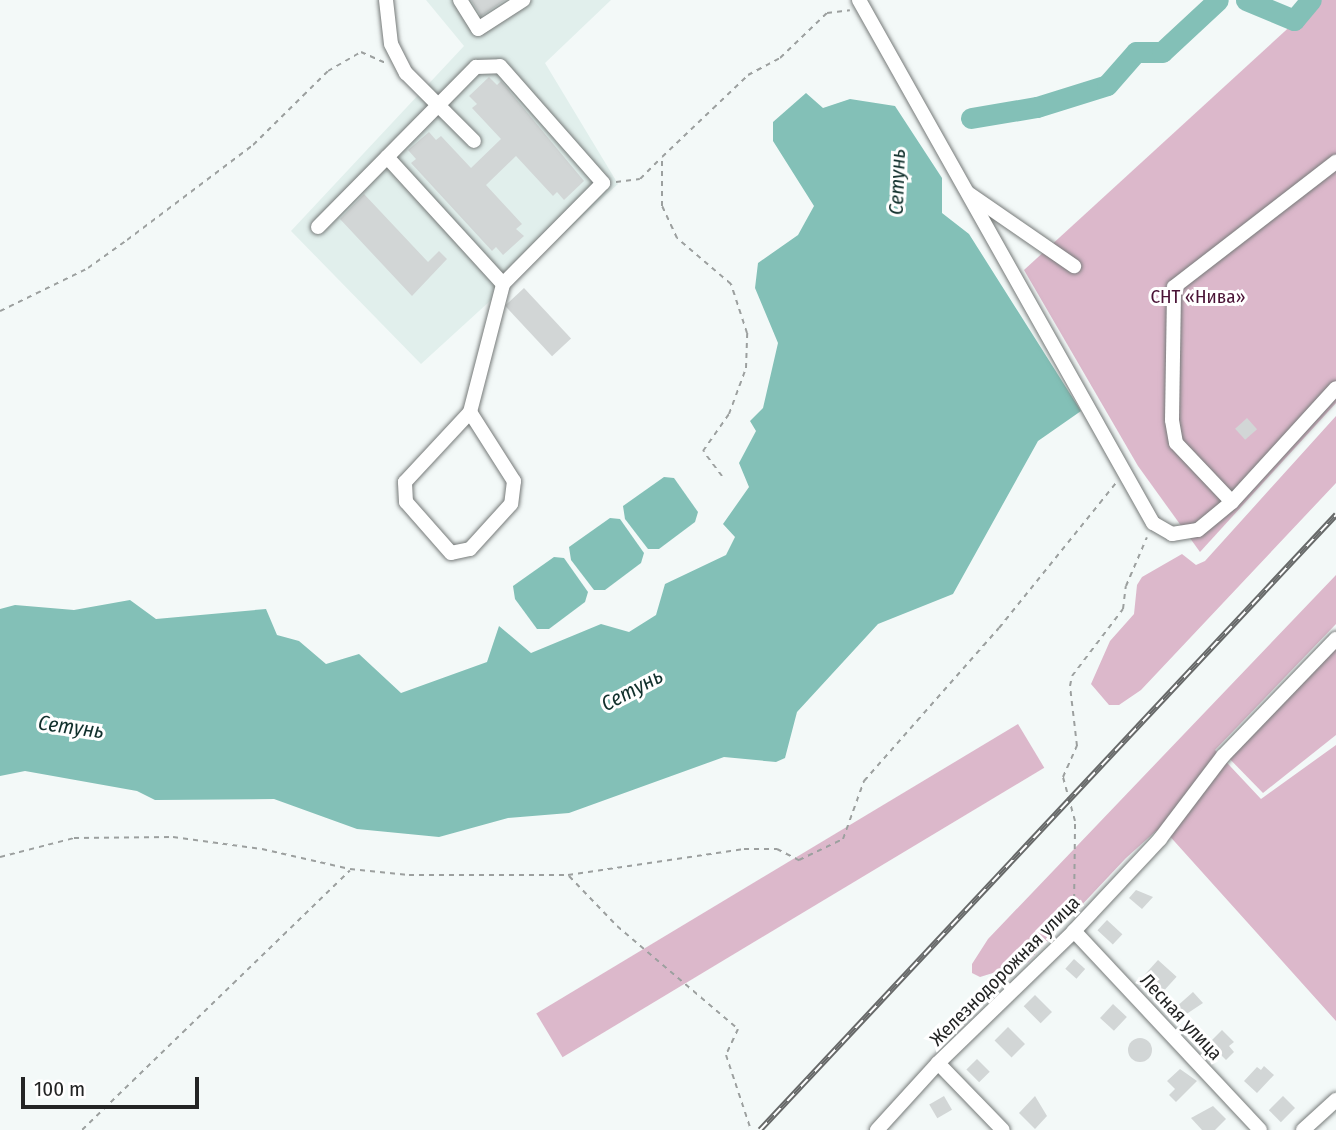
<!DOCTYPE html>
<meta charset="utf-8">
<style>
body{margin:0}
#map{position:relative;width:1336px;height:1130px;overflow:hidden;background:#f3f9f8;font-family:"Fira Sans Condensed",sans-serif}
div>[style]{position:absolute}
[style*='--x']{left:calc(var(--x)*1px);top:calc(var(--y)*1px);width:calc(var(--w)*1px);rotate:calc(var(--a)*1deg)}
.built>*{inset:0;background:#e1efec}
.green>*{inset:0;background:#dcb8cb;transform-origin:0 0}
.water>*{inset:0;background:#83c0b7}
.river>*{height:21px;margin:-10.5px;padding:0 10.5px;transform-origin:10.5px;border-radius:10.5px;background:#83c0b7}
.building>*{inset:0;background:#d2d6d6;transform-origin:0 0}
.round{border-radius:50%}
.path>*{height:2px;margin-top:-1px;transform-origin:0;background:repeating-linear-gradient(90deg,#9ca09f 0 5px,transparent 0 10px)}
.roads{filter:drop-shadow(0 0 2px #767a79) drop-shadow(0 0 2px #767a79)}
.minor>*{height:14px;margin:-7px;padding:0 7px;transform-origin:7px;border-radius:7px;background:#fff}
.rail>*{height:6px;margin-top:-3px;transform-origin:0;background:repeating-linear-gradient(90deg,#fff 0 10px,#676969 0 20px);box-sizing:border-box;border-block:2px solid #676969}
span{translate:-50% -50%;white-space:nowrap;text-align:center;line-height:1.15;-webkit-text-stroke:6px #fff;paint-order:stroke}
.park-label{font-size:19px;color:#4a1336}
.street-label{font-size:19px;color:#232424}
.water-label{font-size:21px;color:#11302c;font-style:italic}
.scale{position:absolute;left:21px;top:1077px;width:178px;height:32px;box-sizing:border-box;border:4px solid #232424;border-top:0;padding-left:9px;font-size:21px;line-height:24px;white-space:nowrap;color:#232424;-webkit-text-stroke:5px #fff;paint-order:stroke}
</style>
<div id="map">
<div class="built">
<i style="clip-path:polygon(426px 0,611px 0,545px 63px,618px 184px,421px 364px,291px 231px,464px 46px)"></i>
</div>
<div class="green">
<i style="clip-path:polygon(1319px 0,1336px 0,1336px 403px,1200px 552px,1138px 466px,1024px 270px)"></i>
<i style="clip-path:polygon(1336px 416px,1336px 483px,1141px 690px,1119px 705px,1109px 705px,1091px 684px,1110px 641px,1134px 614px,1137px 585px,1142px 577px,1182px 554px,1196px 565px,1205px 561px)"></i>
<i style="clip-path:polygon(1336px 575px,1336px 624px,1215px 750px,1261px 799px,1336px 745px,1336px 1021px,1166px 832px,1156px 831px,1126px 858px,1028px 962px,980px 977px,972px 973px,972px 964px,988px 939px)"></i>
<i style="clip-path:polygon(1336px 631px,1336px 735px,1263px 793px,1221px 750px)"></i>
<i style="left:1018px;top:724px;width:51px;height:562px;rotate:59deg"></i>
</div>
<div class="water">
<i style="clip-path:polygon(806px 93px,823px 108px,850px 99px,895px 106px,942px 178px,942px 213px,969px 234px,1081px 411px,1038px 441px,953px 594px,878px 624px,797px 712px,785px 758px,776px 762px,724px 757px,569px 813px,508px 818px,439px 837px,357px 829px,274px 799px,155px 800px,137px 791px,25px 771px,0 776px,0 609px,15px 605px,74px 610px,130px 600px,156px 619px,266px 609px,277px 635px,299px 641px,326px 664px,359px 654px,401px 693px,487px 662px,499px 626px,531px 653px,601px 624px,629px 632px,656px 615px,665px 584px,726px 555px,735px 537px,723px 524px,749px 487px,739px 463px,756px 431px,750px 421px,763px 408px,778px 343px,755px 288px,758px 263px,798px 235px,814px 206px,773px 141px,773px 122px)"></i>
<i style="clip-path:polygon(664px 477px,674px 478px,698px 512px,695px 522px,659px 549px,648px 549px,625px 519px,623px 506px)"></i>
<i style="clip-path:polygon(610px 518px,620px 519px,644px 553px,641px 563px,605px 590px,594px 590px,571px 560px,569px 547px)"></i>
<i style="clip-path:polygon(554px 557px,564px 558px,588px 592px,585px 602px,549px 629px,537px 629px,515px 599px,513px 586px)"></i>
</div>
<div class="river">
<i style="--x:1246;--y:0;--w:52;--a:22.6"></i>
<i style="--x:1294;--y:20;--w:26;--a:-50"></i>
<i style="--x:971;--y:118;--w:67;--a:-9.5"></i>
<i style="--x:1037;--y:107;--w:73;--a:-17.4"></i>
<i style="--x:1107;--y:85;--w:44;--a:-48.7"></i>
<i style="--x:1136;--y:52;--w:26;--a:0"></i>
<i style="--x:1162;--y:52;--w:76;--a:-42.9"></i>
</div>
<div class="building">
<i style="clip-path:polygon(471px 0,505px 0,481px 16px)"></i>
<i style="clip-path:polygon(489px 77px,497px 85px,501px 81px,584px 181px,564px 200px,557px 192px,553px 196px,516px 156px,486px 185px,522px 224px,516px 229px,524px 236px,503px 255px,496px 247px,492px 251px,411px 163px,416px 159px,408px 150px,429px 132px,436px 140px,441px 136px,471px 168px,501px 139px,472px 108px,477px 104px,469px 96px)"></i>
<i style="clip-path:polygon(364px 194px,428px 262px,439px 251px,447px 259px,412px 296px,340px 219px)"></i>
<i style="left:524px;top:288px;width:69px;height:26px;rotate:47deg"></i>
<i style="left:1247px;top:418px;width:15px;height:16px;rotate:48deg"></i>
<i style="clip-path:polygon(1136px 890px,1153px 897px,1142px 909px,1129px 898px)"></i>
<i style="left:1107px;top:920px;width:21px;height:14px;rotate:43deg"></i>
<i style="left:1074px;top:959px;width:15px;height:13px;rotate:42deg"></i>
<i style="left:1158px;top:960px;width:25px;height:24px;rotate:42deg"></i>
<i style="clip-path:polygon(1193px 992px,1203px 1003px,1182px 1017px,1175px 1008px)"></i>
<i style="left:1035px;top:995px;width:24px;height:16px;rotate:45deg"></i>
<i style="left:1113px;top:1004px;width:19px;height:19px;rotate:43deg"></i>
<i style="left:1008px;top:1027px;width:24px;height:19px;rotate:45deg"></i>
<i style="clip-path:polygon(1222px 1030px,1234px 1042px,1229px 1046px,1234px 1052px,1226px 1060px,1209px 1043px)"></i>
<i class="round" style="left:1128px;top:1038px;width:24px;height:24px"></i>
<i style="left:977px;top:1059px;width:18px;height:15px;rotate:45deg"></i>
<i style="clip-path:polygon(1264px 1066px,1274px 1075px,1257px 1093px,1244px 1081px,1257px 1067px,1261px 1070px)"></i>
<i style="clip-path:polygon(1180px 1069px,1197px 1081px,1176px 1102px,1169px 1095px,1175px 1089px,1167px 1081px)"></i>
<i style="left:944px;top:1096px;width:16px;height:17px;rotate:60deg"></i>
<i style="clip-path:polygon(1035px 1096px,1047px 1116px,1035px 1129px,1019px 1113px)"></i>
<i style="left:1283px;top:1096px;width:17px;height:20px;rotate:45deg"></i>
<i style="clip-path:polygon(1213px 1106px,1226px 1119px,1215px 1130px,1202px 1130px,1191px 1118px)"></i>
</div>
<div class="path">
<i style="--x:616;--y:182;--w:24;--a:-7"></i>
<i style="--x:640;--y:179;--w:30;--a:-45"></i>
<i style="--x:0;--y:311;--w:98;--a:-26"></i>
<i style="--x:88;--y:268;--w:48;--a:-35.7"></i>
<i style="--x:127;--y:240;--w:158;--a:-37"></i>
<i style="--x:253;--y:145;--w:105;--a:-44.6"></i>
<i style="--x:328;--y:71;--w:38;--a:-30"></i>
<i style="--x:361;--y:52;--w:27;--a:24"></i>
<i style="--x:722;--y:476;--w:31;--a:-127"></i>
<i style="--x:703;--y:451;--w:45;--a:-54.9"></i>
<i style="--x:729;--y:414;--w:49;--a:-69.7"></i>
<i style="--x:746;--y:368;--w:35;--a:-88"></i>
<i style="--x:747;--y:333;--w:52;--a:-108.1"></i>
<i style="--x:731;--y:284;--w:71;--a:-139.6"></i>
<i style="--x:677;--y:238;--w:35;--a:-115"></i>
<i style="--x:662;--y:206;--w:49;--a:-90"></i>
<i style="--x:662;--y:157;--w:119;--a:-43.6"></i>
<i style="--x:748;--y:75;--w:36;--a:-28"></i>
<i style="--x:780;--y:58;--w:65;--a:-43.8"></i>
<i style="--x:827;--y:13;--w:23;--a:-7"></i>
<i style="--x:0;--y:857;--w:76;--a:-14.4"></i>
<i style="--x:74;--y:838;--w:99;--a:-0.6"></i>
<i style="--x:173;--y:837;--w:90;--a:7.7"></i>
<i style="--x:262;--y:849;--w:90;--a:12.8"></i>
<i style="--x:350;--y:869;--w:59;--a:5.8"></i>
<i style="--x:409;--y:875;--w:159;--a:0"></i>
<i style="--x:568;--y:875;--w:178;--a:-8.4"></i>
<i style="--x:744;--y:849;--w:33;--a:0"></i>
<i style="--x:777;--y:849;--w:25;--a:27"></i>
<i style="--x:799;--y:860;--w:49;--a:-25.5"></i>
<i style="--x:843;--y:839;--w:62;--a:-70.1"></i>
<i style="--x:864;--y:781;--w:204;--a:-48.6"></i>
<i style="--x:999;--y:628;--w:186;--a:-51.1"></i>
<i style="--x:569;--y:876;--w:69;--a:46.2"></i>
<i style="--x:617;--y:926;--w:159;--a:40.4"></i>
<i style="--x:738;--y:1029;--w:29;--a:115"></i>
<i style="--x:726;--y:1055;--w:79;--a:71.6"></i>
<i style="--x:1074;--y:909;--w:88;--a:-89.3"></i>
<i style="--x:1075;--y:821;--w:46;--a:-105.3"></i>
<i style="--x:1063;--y:777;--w:34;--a:-66"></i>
<i style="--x:1077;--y:746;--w:60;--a:-96.7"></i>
<i style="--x:1070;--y:686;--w:10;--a:-79"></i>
<i style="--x:1072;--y:676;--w:84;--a:-52.7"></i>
<i style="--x:1123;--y:609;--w:23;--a:-83"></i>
<i style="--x:1126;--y:586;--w:53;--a:-66.8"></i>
<i style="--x:82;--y:1130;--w:373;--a:-44.1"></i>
</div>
<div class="roads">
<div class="minor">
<i style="--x:386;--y:0;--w:44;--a:83.5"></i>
<i style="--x:391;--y:44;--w:33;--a:63"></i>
<i style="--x:406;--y:73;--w:96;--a:45"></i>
<i style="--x:460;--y:0;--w:34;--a:58"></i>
<i style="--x:478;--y:29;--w:54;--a:-32.8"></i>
<i style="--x:859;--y:0;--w:600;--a:60.66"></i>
<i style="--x:1153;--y:523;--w:22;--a:30"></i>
<i style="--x:1172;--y:534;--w:26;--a:-9"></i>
<i style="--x:1198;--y:530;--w:44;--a:-39.5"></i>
<i style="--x:1232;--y:502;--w:154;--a:-47.6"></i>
<i style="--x:968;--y:193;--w:129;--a:34.6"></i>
<i style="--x:318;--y:227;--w:225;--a:-45.4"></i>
<i style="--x:476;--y:67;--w:24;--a:-2"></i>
<i style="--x:500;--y:66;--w:156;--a:48.6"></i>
<i style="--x:603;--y:183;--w:142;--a:134.7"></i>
<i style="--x:503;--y:284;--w:172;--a:-132.4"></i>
<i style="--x:470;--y:412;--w:82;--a:57.5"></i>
<i style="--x:514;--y:481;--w:23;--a:97"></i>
<i style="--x:511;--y:504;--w:61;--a:132.3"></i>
<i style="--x:470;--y:549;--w:19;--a:168"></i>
<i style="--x:451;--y:553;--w:68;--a:-131.4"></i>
<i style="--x:406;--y:502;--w:20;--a:-93"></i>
<i style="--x:405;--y:482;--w:96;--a:-47.1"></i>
<i style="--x:470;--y:412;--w:132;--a:-75.5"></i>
<i style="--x:1232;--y:502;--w:81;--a:-133.5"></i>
<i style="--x:1176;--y:443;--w:23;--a:-100"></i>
<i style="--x:1172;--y:420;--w:133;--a:-89.1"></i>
<i style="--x:1174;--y:287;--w:205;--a:-37.7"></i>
<i style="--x:1074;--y:931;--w:272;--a:46.9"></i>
<i style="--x:938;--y:1063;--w:93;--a:45.9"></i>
<i style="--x:877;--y:1130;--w:91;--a:-47.7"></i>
<i style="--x:938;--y:1063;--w:190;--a:-44.1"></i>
<i style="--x:1074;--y:931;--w:126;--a:-46.9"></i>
<i style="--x:1160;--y:839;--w:104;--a:-52.8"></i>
<i style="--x:1223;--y:756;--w:163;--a:-46"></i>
<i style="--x:1303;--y:1130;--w:45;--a:-42.3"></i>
</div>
</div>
<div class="rail">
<i style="--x:760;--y:1130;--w:843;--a:-46.88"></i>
</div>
<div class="park-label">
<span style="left:1198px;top:297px">СНТ «Нива»</span>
</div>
<div class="street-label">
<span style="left:1005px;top:971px;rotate:-45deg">Железнодорожная улица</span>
<span style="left:1181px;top:1017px;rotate:47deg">Лесная улица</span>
</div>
<div class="water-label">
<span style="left:897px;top:182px;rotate:-88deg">Сетунь</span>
<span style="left:632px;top:690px;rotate:-28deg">Сетунь</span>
<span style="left:71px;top:727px;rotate:8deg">Сетунь</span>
</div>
<div class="scale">100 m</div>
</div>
